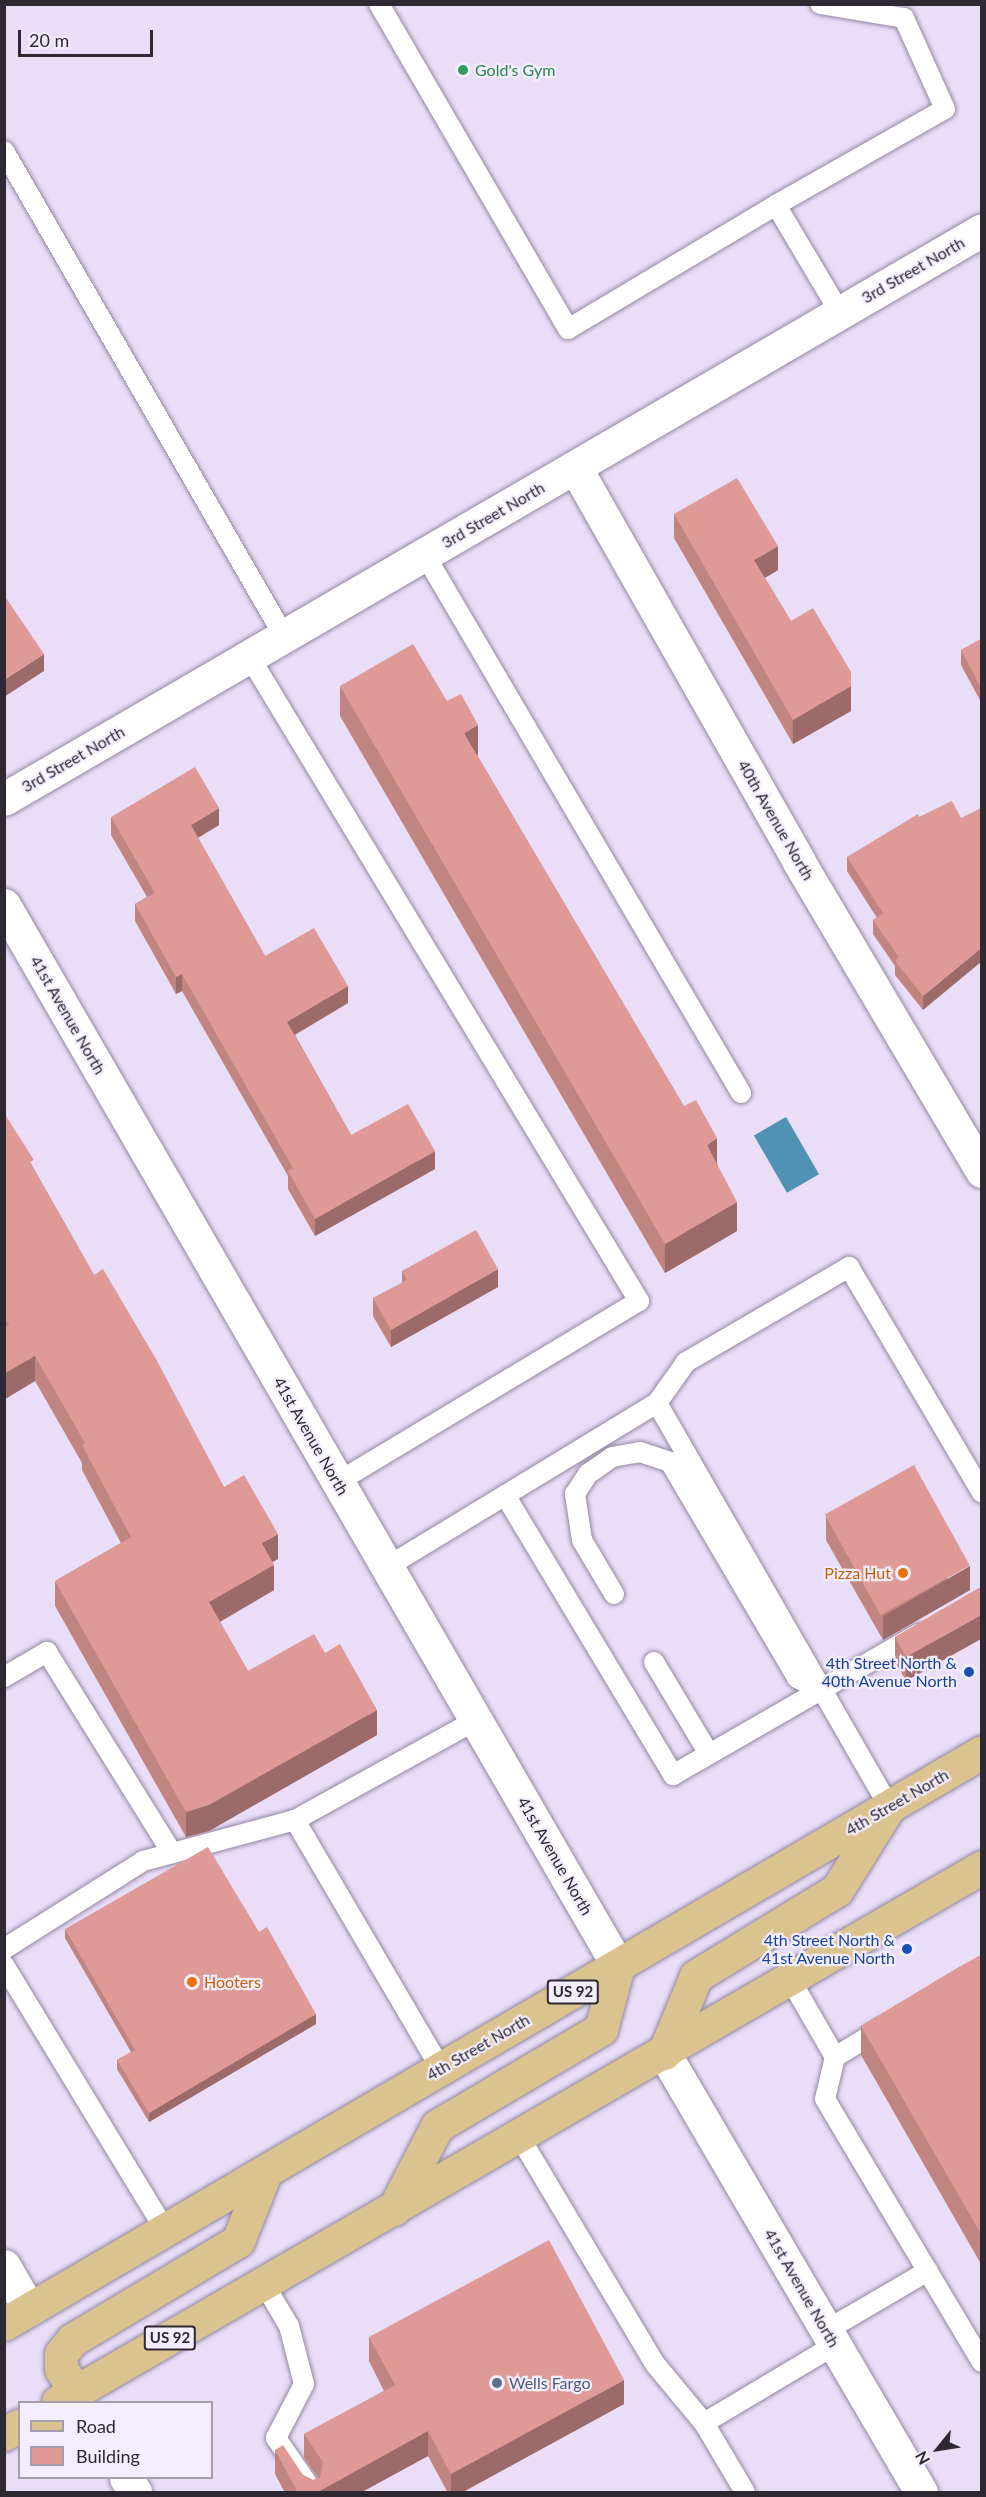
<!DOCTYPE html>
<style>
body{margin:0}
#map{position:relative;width:986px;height:2497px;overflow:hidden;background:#e9ddf8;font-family:Lato,sans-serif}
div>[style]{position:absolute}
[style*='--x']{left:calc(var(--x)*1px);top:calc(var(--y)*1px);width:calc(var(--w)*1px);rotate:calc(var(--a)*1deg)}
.water>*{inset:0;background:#5091b4;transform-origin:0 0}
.roads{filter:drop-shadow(0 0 2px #92879f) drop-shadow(0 0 2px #92879f)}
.service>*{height:20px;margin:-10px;padding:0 10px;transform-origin:10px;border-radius:10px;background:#fff}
.minor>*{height:33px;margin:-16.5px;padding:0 16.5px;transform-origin:16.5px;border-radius:16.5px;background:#fff}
.primary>*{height:33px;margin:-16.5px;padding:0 16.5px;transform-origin:16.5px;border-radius:16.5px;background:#dbc38f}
.wall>*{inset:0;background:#c08481}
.shaded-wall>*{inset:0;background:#9c6b69}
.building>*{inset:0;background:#df9996;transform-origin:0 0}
.dots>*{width:16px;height:16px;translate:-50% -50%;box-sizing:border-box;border:3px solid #f4edfd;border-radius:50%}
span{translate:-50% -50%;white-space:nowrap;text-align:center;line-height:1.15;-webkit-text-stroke:4.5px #f4edfd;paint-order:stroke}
.shield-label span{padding:2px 4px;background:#f4edfd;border:2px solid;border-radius:4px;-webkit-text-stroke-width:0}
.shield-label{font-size:15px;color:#2d2832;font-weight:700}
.leisure-label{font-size:16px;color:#27864d}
.left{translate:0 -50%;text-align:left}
.street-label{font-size:16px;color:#2d2832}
.food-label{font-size:16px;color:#c56008}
.right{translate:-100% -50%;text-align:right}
.transit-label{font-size:16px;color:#164399}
.service-label{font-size:16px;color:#4e5e75}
.frame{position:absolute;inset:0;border:6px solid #2d2832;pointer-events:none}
.legend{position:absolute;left:18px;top:2401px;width:195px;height:78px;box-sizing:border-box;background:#f4edfd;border:2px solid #a49eac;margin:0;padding:8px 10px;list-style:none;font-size:18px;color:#2d2832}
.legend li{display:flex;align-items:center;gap:12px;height:30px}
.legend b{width:30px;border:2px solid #a49eac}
.north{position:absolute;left:908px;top:2419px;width:60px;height:60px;-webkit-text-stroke:4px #f4edfd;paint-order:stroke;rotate:240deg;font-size:16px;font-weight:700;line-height:24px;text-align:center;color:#2d2832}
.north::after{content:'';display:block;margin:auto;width:21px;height:27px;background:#2d2832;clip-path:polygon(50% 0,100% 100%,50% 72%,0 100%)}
.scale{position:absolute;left:18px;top:30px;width:135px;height:27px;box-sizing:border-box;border:3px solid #2d2832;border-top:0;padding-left:8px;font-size:18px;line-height:21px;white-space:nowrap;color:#2d2832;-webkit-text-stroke:4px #f4edfd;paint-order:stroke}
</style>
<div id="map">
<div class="water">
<i style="left:786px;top:1117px;width:66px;height:37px;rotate:60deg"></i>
</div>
<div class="roads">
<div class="service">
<i style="--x:379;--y:4;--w:376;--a:59.8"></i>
<i style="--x:568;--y:329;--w:242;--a:-30.8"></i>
<i style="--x:776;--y:205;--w:126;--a:59.3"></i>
<i style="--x:4;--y:151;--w:560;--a:60"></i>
<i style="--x:776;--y:205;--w:194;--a:-29.6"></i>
<i style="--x:945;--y:109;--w:100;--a:-114.3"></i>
<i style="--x:904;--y:18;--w:85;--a:-170.5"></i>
<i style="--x:425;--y:555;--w:624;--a:59.57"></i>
<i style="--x:249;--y:656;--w:754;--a:58.84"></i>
<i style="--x:639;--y:1301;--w:351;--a:149"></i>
<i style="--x:657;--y:1403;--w:50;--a:-54.7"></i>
<i style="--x:686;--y:1362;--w:189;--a:-30.2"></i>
<i style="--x:849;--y:1267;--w:262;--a:59.5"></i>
<i style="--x:505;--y:1495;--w:327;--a:59"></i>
<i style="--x:673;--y:1775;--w:283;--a:-29.9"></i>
<i style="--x:387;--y:1567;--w:316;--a:-31.3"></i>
<i style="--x:657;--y:1403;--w:465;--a:60.1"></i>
<i style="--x:614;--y:1594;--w:63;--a:-120.7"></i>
<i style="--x:582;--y:1540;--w:47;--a:-98.7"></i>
<i style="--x:575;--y:1494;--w:24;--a:-57"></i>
<i style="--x:588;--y:1474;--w:29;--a:-35"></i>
<i style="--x:612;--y:1457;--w:28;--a:-10"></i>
<i style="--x:640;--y:1452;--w:32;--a:18"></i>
<i style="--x:670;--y:1462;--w:251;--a:59.5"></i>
<i style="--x:797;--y:1678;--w:24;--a:28"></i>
<i style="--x:654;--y:1662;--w:107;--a:59.1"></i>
<i style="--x:4;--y:1677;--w:50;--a:-30.2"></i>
<i style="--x:47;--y:1652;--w:237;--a:58.1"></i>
<i style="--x:4;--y:1949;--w:165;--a:-32.3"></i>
<i style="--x:143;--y:1861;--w:157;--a:-15.1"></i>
<i style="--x:4;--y:1965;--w:310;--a:58.7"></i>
<i style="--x:790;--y:1979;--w:90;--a:60"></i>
<i style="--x:883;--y:2028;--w:56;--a:148.9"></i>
<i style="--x:835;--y:2057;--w:43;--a:103.4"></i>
<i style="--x:825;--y:2099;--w:306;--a:59.2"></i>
<i style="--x:441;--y:2069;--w:289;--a:-120.4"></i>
<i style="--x:295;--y:1820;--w:207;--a:-28.9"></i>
<i style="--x:519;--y:2136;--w:265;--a:59.2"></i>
<i style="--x:655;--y:2364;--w:77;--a:50.3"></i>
<i style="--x:704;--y:2423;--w:80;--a:59.3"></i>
<i style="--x:264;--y:2284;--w:49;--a:59.2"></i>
<i style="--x:289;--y:2326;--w:60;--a:75.5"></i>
<i style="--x:304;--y:2384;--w:61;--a:117.4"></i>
<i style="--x:276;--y:2438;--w:65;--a:55.6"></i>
<i style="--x:827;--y:2330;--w:117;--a:-30.3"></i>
<i style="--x:704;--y:2423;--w:152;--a:-30.8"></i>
</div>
<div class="minor">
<i style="--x:575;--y:467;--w:454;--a:60.4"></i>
<i style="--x:799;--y:862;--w:359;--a:59.4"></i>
<i style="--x:4;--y:799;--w:1131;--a:-30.19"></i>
<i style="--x:4;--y:905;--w:1226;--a:59.94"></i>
<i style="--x:664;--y:2053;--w:509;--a:59.65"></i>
<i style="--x:4;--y:2266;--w:50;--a:59.8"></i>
<i style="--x:126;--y:2478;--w:17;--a:57"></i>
</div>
<div class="primary">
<i style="--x:664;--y:2053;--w:83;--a:-67.4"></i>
<i style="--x:696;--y:1976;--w:165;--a:-31.4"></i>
<i style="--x:837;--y:1890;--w:94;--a:-58"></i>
<i style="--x:394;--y:2209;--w:93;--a:-62.6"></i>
<i style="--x:437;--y:2126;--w:191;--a:-30.6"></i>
<i style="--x:601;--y:2029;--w:65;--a:-74.9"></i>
<i style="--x:4;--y:2324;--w:1133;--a:-30.32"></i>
<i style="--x:76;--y:2392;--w:27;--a:-123"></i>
<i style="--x:61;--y:2369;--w:15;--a:-90"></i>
<i style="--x:61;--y:2354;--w:18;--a:-52"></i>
<i style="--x:72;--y:2340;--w:193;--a:-30.8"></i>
<i style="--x:238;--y:2241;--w:73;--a:-68.3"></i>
<i style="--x:58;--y:2402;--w:1068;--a:-30.07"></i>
<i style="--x:4;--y:2434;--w:18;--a:-29"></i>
</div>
</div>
<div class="wall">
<i style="clip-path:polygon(674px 514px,778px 570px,765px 578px,791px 621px,851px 711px,793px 744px,674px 538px)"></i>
<i style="clip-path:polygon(981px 639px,981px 702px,961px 665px,961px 650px)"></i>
<i style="clip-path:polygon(340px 686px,478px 755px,477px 755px,717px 1163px,737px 1231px,665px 1273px,340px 716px)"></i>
<i style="clip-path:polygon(952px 801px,923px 1010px,895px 975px,895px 966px,873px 934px,873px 920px,877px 918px,847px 871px,847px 857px)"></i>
<i style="clip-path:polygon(111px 817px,219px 825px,198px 838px,265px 956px,348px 1003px,295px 1035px,351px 1135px,435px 1169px,315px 1236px,288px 1189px,288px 1176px,182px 991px,176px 994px,135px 921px,135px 904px,147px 897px,111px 835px)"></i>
<i style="clip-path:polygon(4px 1113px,34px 1169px,94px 1275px,224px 1487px,278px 1559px,272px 1562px,274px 1590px,220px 1622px,248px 1671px,325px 1653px,377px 1735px,209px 1831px,186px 1837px,55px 1606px,55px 1581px,121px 1543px,82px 1470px,82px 1463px,35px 1381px,5px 1399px,4px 1397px)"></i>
<i style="clip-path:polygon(402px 1271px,498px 1287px,391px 1347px,373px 1316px,373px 1298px,402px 1283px)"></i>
<i style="clip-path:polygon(826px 1516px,970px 1590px,883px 1640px,826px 1540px)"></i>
<i style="clip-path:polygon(981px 1587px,906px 1681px,895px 1661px,895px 1637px)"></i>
<i style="clip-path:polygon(65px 1929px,259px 1932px,316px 2024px,149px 2122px,117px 2069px,117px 2060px,131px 2052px,65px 1938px)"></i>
<i style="clip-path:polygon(981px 1955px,981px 2264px,861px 2055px,861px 2026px)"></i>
<i style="clip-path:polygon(369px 2337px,624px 2404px,461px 2493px,448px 2493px,428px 2456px,360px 2493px,285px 2493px,275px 2474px,275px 2450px,303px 2475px,313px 2480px,318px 2478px,304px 2458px,304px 2434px,384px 2391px,369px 2361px)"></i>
</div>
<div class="shaded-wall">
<i style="clip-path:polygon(778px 546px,778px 570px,754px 584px,754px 560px)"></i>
<i style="clip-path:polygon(44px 654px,44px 671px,4px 697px,4px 680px)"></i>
<i style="clip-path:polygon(851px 686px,851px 711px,793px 744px,793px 720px)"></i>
<i style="clip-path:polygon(478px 725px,478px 755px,464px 763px,464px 733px)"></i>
<i style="clip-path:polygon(219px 808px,219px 825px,191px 842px,191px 825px)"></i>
<i style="clip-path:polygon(981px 948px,981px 962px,923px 1010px,923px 996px)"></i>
<i style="clip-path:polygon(182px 974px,182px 991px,176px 994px,176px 977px)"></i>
<i style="clip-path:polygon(348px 986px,348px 1003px,287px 1039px,287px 1022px)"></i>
<i style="clip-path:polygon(717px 1138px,717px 1167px,707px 1145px)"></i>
<i style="clip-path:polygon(435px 1151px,435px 1169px,315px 1236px,315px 1219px)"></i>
<i style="clip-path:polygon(737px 1202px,737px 1231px,665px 1273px,665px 1244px)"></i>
<i style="clip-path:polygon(498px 1269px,498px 1287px,391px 1347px,391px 1330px)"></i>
<i style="clip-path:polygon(35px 1356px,35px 1381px,5px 1399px,5px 1373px)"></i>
<i style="clip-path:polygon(278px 1534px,278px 1559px,262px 1568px,262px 1543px)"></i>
<i style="clip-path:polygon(274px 1565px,274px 1590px,209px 1628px,209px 1602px)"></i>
<i style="clip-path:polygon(970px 1566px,970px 1590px,883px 1640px,883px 1616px)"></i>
<i style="clip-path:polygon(981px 1615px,981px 1639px,906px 1681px,906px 1657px)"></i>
<i style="clip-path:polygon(377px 1710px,377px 1735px,209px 1831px,186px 1837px,186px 1812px)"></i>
<i style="clip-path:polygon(316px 2014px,316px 2024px,149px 2122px,149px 2113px)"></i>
<i style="clip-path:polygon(624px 2380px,624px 2404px,461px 2493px,451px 2493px,451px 2474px)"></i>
<i style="clip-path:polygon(428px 2431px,428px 2456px,360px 2493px,316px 2493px)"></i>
</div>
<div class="building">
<i style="clip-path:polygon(737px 478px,778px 546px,754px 560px,791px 621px,813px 608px,851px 672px,851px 686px,793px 720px,674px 514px)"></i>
<i style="clip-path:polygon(4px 595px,44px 654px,4px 680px)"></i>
<i style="clip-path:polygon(981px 639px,981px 688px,961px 650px)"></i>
<i style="clip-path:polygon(413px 644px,447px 701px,461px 694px,478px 725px,464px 733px,684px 1106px,696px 1100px,717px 1138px,707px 1145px,737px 1202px,665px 1244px,340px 686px)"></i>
<i style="clip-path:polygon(195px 767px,219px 808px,191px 825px,265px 956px,314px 928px,348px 986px,287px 1022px,351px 1135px,408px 1104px,435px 1151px,315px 1219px,288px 1171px,293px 1168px,182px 974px,176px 977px,135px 904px,155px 893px,111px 817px)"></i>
<i style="clip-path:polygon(952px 801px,961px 818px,981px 808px,981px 948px,923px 996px,895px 961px,899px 957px,873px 920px,883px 913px,847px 857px,918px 814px,919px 817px)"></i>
<i style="clip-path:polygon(4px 1113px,34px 1160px,30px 1162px,94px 1275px,103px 1269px,156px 1359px,224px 1487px,244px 1475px,278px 1534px,262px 1543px,274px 1565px,209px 1602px,248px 1671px,314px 1634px,325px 1653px,340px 1644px,377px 1710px,209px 1805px,186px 1812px,55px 1581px,131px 1537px,82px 1445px,85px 1443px,35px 1356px,5px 1373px,4px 1372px,4px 1327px,9px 1325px,4px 1317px)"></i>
<i style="clip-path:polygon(476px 1230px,498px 1269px,391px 1330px,373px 1298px,407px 1280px,402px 1271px)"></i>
<i style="left:914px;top:1465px;width:115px;height:102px;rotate:61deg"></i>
<i style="clip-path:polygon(981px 1587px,981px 1615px,906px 1657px,895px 1637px)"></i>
<i style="clip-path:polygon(208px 1847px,259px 1932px,267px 1927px,316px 2014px,149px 2113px,117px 2060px,135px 2050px,65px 1929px)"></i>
<i style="clip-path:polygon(981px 1955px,981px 2234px,861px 2026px,957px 1968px)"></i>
<i style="clip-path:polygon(549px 2240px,624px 2380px,451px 2474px,428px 2431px,316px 2493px,298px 2493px,275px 2450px,283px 2445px,303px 2475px,313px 2480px,320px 2477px,323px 2462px,304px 2434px,395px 2385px,369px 2337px)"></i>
</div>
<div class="dots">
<i style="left:463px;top:70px;background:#2e9e5b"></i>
<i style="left:903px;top:1573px;background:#e8710a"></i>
<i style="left:969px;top:1672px;background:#1a4fb4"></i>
<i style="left:907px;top:1949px;background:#1a4fb4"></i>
<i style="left:192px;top:1982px;background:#e8710a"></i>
<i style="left:497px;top:2383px;background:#5c6f8a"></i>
</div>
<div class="shield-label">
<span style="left:573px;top:1992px">US 92</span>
<span style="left:170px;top:2338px">US 92</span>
</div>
<div class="leisure-label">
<span class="left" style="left:475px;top:70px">Gold's Gym</span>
</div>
<div class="street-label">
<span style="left:913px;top:270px;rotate:-30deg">3rd Street North</span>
<span style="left:493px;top:515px;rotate:-30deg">3rd Street North</span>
<span style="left:73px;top:759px;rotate:-30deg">3rd Street North</span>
<span style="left:776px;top:820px;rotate:60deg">40th Avenue North</span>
<span style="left:68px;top:1015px;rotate:60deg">41st Avenue North</span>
<span style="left:311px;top:1436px;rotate:60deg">41st Avenue North</span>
<span style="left:897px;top:1802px;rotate:-30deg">4th Street North</span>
<span style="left:555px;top:1856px;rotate:60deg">41st Avenue North</span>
<span style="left:478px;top:2047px;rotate:-30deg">4th Street North</span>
<span style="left:802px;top:2288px;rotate:60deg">41st Avenue North</span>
</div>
<div class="food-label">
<span class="right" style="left:891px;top:1573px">Pizza Hut</span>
<span class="left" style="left:204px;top:1982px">Hooters</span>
</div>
<div class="transit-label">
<span class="right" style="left:957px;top:1672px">4th Street North &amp;<br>40th Avenue North</span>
<span class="right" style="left:895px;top:1949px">4th Street North &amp;<br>41st Avenue North</span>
</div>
<div class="service-label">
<span class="left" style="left:509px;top:2383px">Wells Fargo</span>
</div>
<div class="frame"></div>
<ul class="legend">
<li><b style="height:8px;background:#dbc38f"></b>Road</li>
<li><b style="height:16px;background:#df9996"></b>Building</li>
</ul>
<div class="north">N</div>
<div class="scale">20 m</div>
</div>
